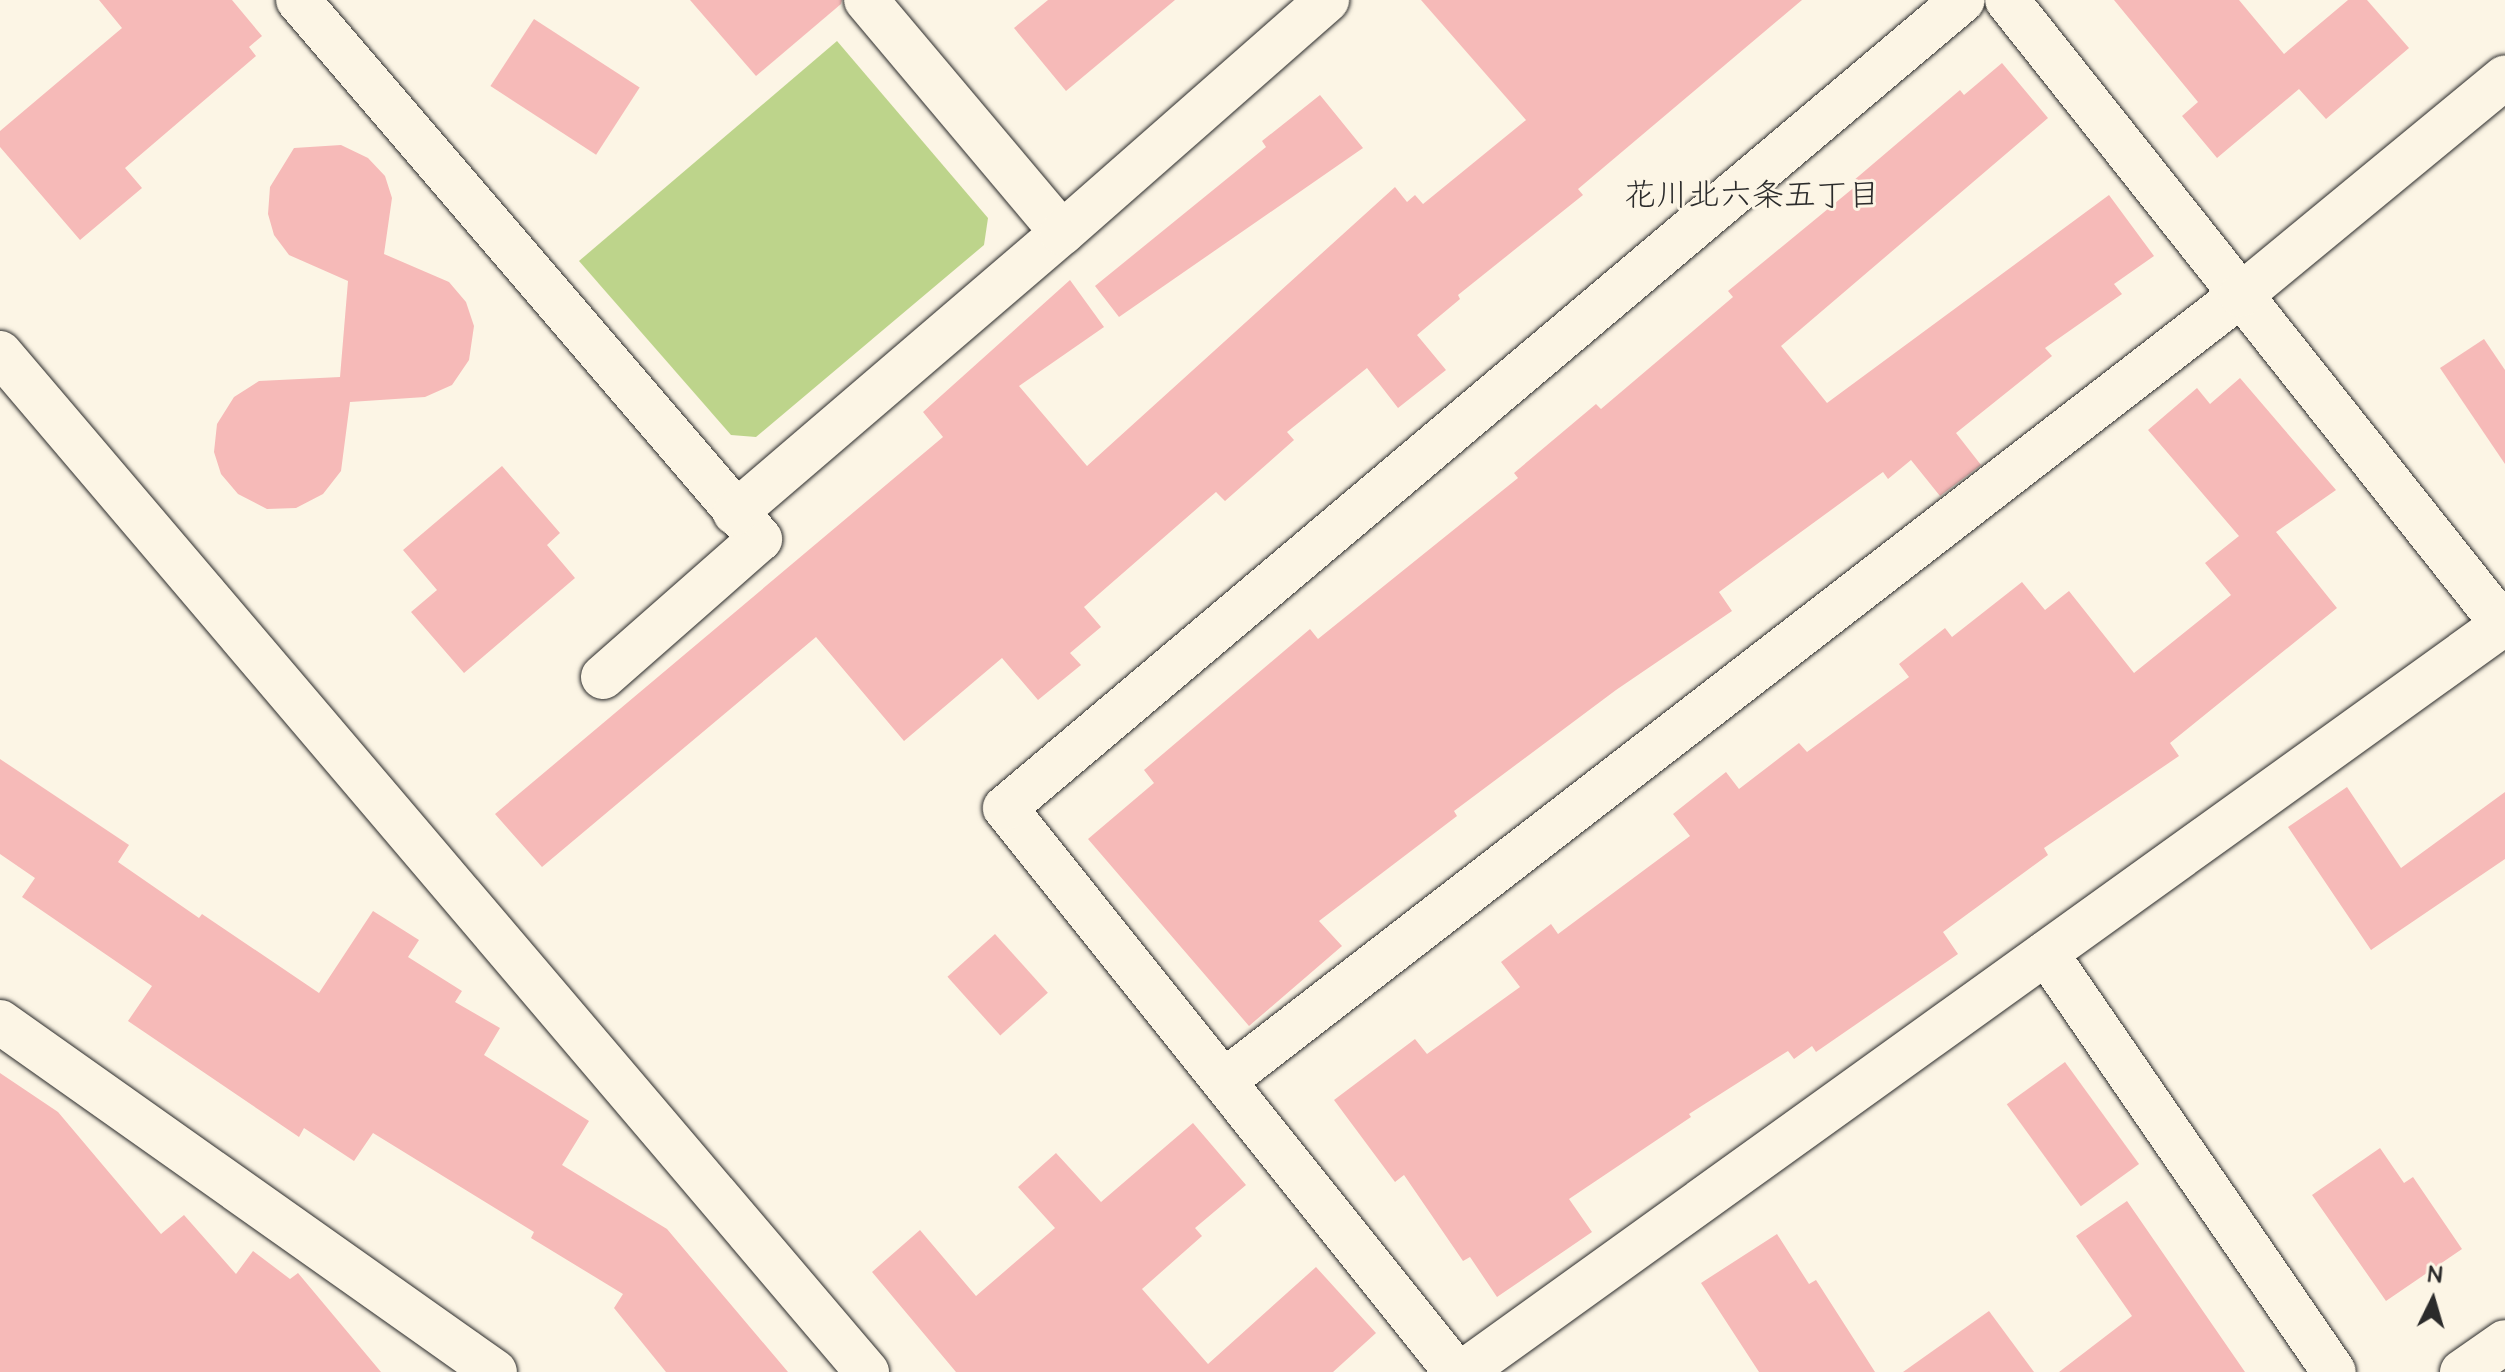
<!DOCTYPE html>
<meta charset="utf-8">
<style>
body{margin:0}
#map{position:relative;width:2505px;height:1372px;overflow:hidden;background:#fcf5e5;font-family:"Architects Daughter","Klee One",sans-serif}
div>[style]{position:absolute}
[style*='--x']{left:calc(var(--x)*1px);top:calc(var(--y)*1px);width:calc(var(--w)*1px);rotate:calc(var(--a)*1deg)}
.green>*{inset:0;background:#bdd48b}
.building>*{inset:0;background:#f6bab8;transform-origin:0 0}
.roads{filter:drop-shadow(0 0 2px #2b2b2b) drop-shadow(0 0 2px #2b2b2b)}
.minor>*{height:44px;margin:-22px;padding:0 22px;transform-origin:22px;border-radius:22px;background:#fcf5e5}
span{translate:-50% -50%;white-space:nowrap;text-align:center;line-height:1.15;-webkit-text-stroke:6px #fcf5e5;paint-order:stroke}
.neighbourhood-label{font-size:32px;color:#2b2b2b}
.north{position:absolute;left:2393px;top:1260px;width:80px;height:80px;-webkit-text-stroke:6px #fcf5e5;paint-order:stroke;rotate:5deg;font-size:22px;font-weight:700;line-height:32px;text-align:center;color:#2b2b2b}
.north::after{content:'';display:block;margin:auto;width:28px;height:36px;background:#2b2b2b;clip-path:polygon(50% 0,100% 100%,50% 72%,0 100%)}
</style>
<div id="map">
<div class="green">
<i style="clip-path:polygon(837px 41px,988px 218px,984px 245px,756px 437px,731px 435px,579px 261px)"></i>
</div>
<div class="building">
<i style="clip-path:polygon(99px 0,232px 0,262px 36px,249px 47px,256px 56px,125px 168px,142px 188px,80px 240px,0 147px,0 131px,122px 28px)"></i>
<i style="clip-path:polygon(690px 0,842px 0,841px 4px,756px 76px)"></i>
<i style="clip-path:polygon(1048px 0,1175px 0,1066px 91px,1014px 28px)"></i>
<i style="clip-path:polygon(1421px 0,1802px 0,1578px 189px,1583px 195px,1458px 295px,1460px 299px,1417px 335px,1446px 370px,1398px 408px,1367px 368px,1287px 432px,1294px 440px,1225px 501px,1216px 492px,1084px 607px,1101px 627px,1070px 653px,1081px 665px,1038px 700px,1002px 658px,904px 741px,816px 637px,542px 867px,495px 814px,943px 437px,923px 412px,1070px 280px,1104px 327px,1019px 386px,1087px 466px,1395px 187px,1407px 202px,1415px 195px,1423px 204px,1526px 120px)"></i>
<i style="clip-path:polygon(2114px 0,2239px 0,2284px 54px,2348px 0,2367px 0,2409px 48px,2326px 119px,2299px 89px,2217px 158px,2182px 116px,2198px 102px)"></i>
<i style="left:534px;top:19px;width:126px;height:80px;rotate:33deg"></i>
<i style="clip-path:polygon(2002px 63px,2048px 118px,1781px 346px,1827px 403px,2109px 195px,2154px 256px,2114px 284px,2122px 294px,2045px 348px,2052px 356px,1956px 433px,1981px 465px,1940px 496px,1911px 460px,1888px 479px,1883px 472px,1719px 592px,1732px 611px,1616px 690px,1454px 811px,1457px 816px,1319px 921px,1342px 946px,1249px 1026px,1088px 839px,1154px 783px,1144px 770px,1310px 629px,1318px 639px,1518px 478px,1514px 473px,1596px 404px,1601px 409px,1733px 297px,1728px 291px,1857px 185px,1853px 181px,1960px 90px,1964px 95px)"></i>
<i style="clip-path:polygon(1320px 95px,1363px 148px,1119px 317px,1095px 286px,1266px 147px,1262px 141px)"></i>
<i style="clip-path:polygon(341px 145px,368px 158px,385px 176px,392px 198px,384px 254px,449px 282px,466px 302px,474px 326px,469px 360px,452px 385px,425px 397px,350px 402px,341px 471px,323px 494px,296px 508px,267px 509px,238px 494px,221px 474px,214px 452px,217px 424px,234px 397px,259px 381px,340px 377px,348px 281px,289px 255px,274px 235px,268px 214px,270px 187px,294px 148px)"></i>
<i style="clip-path:polygon(2484px 339px,2505px 370px,2505px 464px,2440px 368px)"></i>
<i style="clip-path:polygon(2240px 378px,2336px 490px,2276px 532px,2337px 608px,2170px 743px,2179px 756px,2044px 848px,2048px 855px,1943px 932px,1958px 954px,1816px 1052px,1812px 1046px,1794px 1059px,1788px 1051px,1689px 1114px,1691px 1117px,1569px 1199px,1592px 1232px,1497px 1297px,1470px 1257px,1463px 1261px,1404px 1175px,1395px 1182px,1334px 1100px,1415px 1039px,1427px 1054px,1520px 987px,1501px 962px,1551px 924px,1558px 934px,1690px 836px,1673px 814px,1726px 772px,1739px 789px,1799px 743px,1807px 752px,1909px 677px,1899px 664px,1945px 628px,1952px 637px,2022px 582px,2045px 610px,2069px 591px,2134px 673px,2231px 595px,2205px 563px,2239px 536px,2148px 430px,2197px 388px,2210px 404px)"></i>
<i style="clip-path:polygon(502px 466px,560px 533px,547px 545px,575px 578px,464px 673px,411px 612px,437px 590px,403px 550px)"></i>
<i style="clip-path:polygon(0 759px,129px 845px,118px 862px,199px 918px,202px 914px,319px 993px,373px 911px,419px 940px,408px 957px,462px 991px,455px 1002px,500px 1028px,484px 1055px,589px 1121px,562px 1165px,667px 1229px,788px 1372px,666px 1372px,614px 1308px,623px 1294px,531px 1238px,534px 1232px,373px 1133px,354px 1161px,304px 1128px,299px 1137px,128px 1021px,152px 986px,22px 897px,35px 878px,0 854px)"></i>
<i style="clip-path:polygon(2347px 787px,2401px 868px,2505px 792px,2505px 859px,2371px 950px,2288px 827px)"></i>
<i style="left:995px;top:934px;width:79px;height:64px;rotate:48deg"></i>
<i style="left:2065px;top:1062px;width:126px;height:72px;rotate:54deg"></i>
<i style="clip-path:polygon(0 1073px,58px 1112px,161px 1234px,184px 1215px,236px 1274px,253px 1251px,290px 1279px,298px 1273px,381px 1372px,0 1372px)"></i>
<i style="clip-path:polygon(1193px 1123px,1246px 1185px,1195px 1228px,1202px 1236px,1142px 1289px,1208px 1364px,1316px 1267px,1376px 1333px,1333px 1372px,956px 1372px,872px 1272px,920px 1230px,976px 1296px,1055px 1228px,1018px 1187px,1056px 1153px,1101px 1202px)"></i>
<i style="clip-path:polygon(2380px 1148px,2404px 1183px,2413px 1177px,2462px 1249px,2386px 1301px,2312px 1195px)"></i>
<i style="clip-path:polygon(2127px 1201px,2245px 1372px,2059px 1372px,2132px 1316px,2076px 1236px)"></i>
<i style="clip-path:polygon(1777px 1234px,1809px 1284px,1816px 1280px,1875px 1372px,1759px 1372px,1701px 1283px)"></i>
<i style="clip-path:polygon(1989px 1311px,2034px 1372px,1903px 1372px)"></i>
</div>
<div class="roads">
<div class="minor">
<i style="--x:298;--y:0;--w:710;--a:49.4"></i>
<i style="--x:760;--y:539;--w:209;--a:138.7"></i>
<i style="--x:866;--y:0;--w:304;--a:49.9"></i>
<i style="--x:2007;--y:0;--w:798;--a:51.56"></i>
<i style="--x:0;--y:353;--w:1338;--a:49.61"></i>
<i style="--x:735;--y:513;--w:430;--a:-40.6"></i>
<i style="--x:1062;--y:233;--w:353;--a:-41.3"></i>
<i style="--x:2046;--y:953;--w:508;--a:55.5"></i>
<i style="--x:0;--y:1022;--w:606;--a:35.26"></i>
<i style="--x:1224;--y:1081;--w:1285;--a:-37.7"></i>
<i style="--x:2241;--y:295;--w:342;--a:-39.5"></i>
<i style="--x:1456;--y:1372;--w:722;--a:-128.65"></i>
<i style="--x:1005;--y:808;--w:1253;--a:-40.15"></i>
<i style="--x:1463;--y:1372;--w:1283;--a:-35.71"></i>
<i style="--x:2462;--y:1372;--w:52;--a:-34.9"></i>
</div>
</div>
<div class="neighbourhood-label">
<span style="left:1752px;top:196px">花川北六条五丁目</span>
</div>
<div class="north">N</div>
</div>
